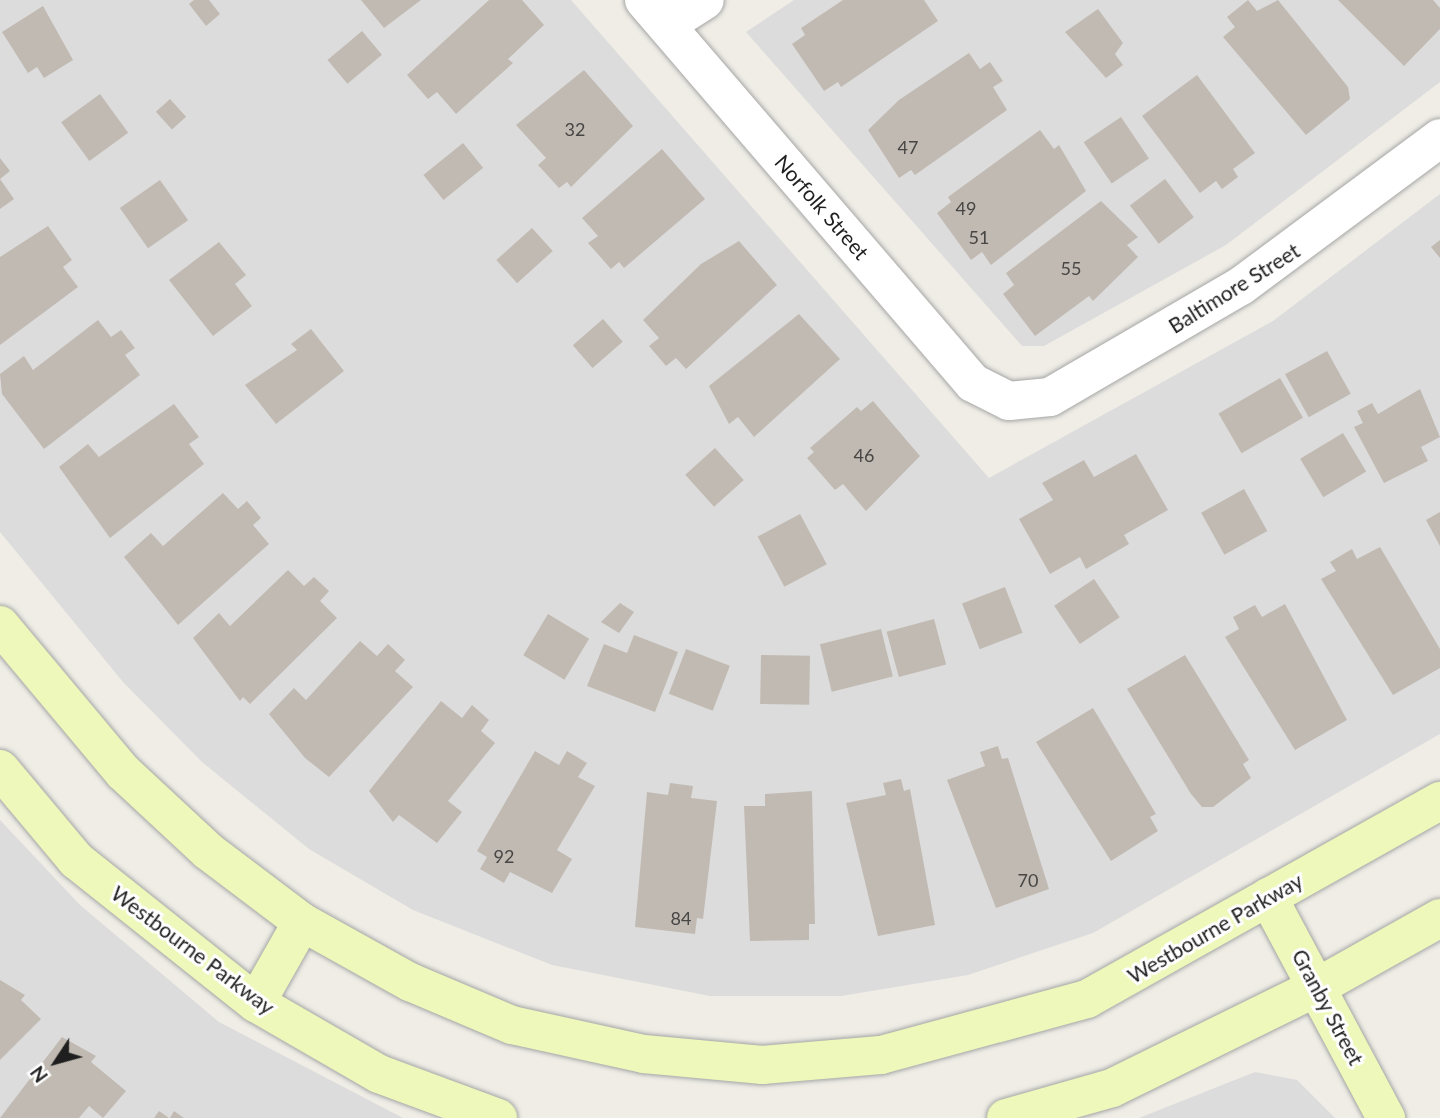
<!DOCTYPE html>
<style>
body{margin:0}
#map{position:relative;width:1440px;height:1118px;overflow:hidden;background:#efede6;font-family:Lato,sans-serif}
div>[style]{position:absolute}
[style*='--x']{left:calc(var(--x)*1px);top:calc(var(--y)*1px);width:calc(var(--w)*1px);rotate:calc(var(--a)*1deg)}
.residential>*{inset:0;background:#dddcdc}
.building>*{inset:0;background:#c0bab2;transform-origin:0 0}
.roads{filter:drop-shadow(0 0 2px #a6a6a6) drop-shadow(0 0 2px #a6a6a6)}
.minor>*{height:38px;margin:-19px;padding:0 19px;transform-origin:19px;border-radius:19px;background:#fff}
.secondary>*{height:38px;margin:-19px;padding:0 19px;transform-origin:19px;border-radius:19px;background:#eef8bb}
span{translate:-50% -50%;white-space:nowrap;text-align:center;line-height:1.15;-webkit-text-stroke:6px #fff;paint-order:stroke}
.number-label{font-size:18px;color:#474644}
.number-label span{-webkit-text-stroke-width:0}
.street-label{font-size:21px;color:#1f1f1f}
.north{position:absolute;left:21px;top:1027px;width:70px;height:70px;-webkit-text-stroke:5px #fff;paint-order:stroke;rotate:234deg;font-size:19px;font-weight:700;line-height:28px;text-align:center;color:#1f1f1f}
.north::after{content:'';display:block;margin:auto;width:24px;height:32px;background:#1f1f1f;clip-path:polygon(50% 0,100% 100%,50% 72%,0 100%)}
</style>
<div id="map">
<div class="residential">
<i style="clip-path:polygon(0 0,571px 0,989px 478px,1273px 321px,1440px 194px,1440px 734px,1093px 933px,968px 975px,841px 996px,710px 996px,552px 965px,413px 910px,309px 849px,202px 762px,123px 682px,0 532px)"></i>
<i style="clip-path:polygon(794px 0,1440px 0,1440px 82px,1226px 245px,1044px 346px,1022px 346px,746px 32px)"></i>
<i style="clip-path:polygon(0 820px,80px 905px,219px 1022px,403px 1118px,0 1118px)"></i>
<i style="clip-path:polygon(1255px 1072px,1297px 1080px,1335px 1118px,1139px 1118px)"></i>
</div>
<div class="building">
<i style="clip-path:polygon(194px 0,209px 0,220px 14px,206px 26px,189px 4px)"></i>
<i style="clip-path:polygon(361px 0,421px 0,384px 28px)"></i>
<i style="clip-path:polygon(489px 0,522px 0,544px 25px,508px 59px,513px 63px,456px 114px,437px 92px,428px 99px,407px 75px)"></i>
<i style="clip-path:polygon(843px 0,924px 0,938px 21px,841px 87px,838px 82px,824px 91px,792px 44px,805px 35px,801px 28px)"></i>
<i style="clip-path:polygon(1248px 0,1257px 11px,1278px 0,1348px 87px,1350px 99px,1306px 135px,1223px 37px,1235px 27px,1227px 17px)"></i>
<i style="clip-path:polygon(1338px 0,1433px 0,1440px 8px,1440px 29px,1404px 66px)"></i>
<i style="clip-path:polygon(43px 6px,73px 60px,44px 78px,37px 67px,28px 73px,2px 32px)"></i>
<i style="clip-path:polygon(1098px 9px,1123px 43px,1115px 54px,1123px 65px,1106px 78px,1065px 32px)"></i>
<i style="left:362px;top:31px;width:31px;height:45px;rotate:50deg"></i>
<i style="clip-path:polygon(969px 53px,980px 69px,990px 62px,1003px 81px,993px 87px,1007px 110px,915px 175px,911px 170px,899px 178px,868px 130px,899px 100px)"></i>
<i style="clip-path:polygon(584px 70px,633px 126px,571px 187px,567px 182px,559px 188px,538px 165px,546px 158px,516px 125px)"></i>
<i style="clip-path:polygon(1197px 75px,1255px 153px,1233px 169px,1238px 177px,1222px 189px,1216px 181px,1200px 193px,1142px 116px)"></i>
<i style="left:100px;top:94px;width:48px;height:48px;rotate:54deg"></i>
<i style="left:170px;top:99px;width:24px;height:19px;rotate:48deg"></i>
<i style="left:1121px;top:117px;width:50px;height:45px;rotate:56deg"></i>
<i style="clip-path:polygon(1040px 130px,1054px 149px,1059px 145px,1086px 191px,991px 265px,982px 252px,971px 260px,937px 213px,951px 202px,948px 197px)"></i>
<i style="left:463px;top:143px;width:32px;height:51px;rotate:51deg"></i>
<i style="clip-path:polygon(662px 149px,705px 199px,624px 268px,619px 262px,611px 269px,588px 243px,598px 236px,582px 218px)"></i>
<i style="clip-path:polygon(0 158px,10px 171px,0 179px,14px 199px,0 209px)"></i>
<i style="left:1165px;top:179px;width:48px;height:44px;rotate:53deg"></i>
<i style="left:160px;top:180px;width:49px;height:49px;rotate:55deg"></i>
<i style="clip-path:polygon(1101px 201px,1138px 237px,1127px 245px,1138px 257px,1093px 301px,1089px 296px,1035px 336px,1003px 294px,1014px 285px,1006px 273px)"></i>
<i style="clip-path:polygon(48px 226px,72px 260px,63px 267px,78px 287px,0 345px,0 257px)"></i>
<i style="left:532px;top:228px;width:31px;height:48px;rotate:48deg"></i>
<i style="clip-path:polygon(1440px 240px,1440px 258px,1431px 247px)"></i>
<i style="clip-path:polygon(739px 241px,777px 285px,686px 369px,676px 358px,666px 366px,649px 346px,659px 338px,643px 320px,701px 264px)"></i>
<i style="clip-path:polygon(219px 242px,246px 275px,235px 284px,252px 306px,213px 336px,169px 280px)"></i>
<i style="clip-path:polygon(799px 314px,840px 359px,754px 437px,738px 417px,729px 424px,709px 386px)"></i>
<i style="left:603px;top:319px;width:30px;height:40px;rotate:49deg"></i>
<i style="clip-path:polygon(98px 320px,111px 337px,121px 330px,135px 348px,125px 355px,140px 375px,44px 449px,2px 394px,0 374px,24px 356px,33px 370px)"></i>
<i style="clip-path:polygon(311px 329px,344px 371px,276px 424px,245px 385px,297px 350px,291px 344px)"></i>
<i style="left:1327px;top:351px;width:49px;height:48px;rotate:61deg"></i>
<i style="left:1280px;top:378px;width:46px;height:71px;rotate:60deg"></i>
<i style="clip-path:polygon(1420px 389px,1440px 437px,1421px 447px,1428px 461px,1384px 483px,1354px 427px,1363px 423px,1357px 411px,1372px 403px,1378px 414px)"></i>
<i style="clip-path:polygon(873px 401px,920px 456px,866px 511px,843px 484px,835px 490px,807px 458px,814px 452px,810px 448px,857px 407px,861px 411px)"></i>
<i style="clip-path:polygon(174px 404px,199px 437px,189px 444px,204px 464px,110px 538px,59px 467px,88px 444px,99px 457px)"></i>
<i style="left:1343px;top:433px;width:45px;height:50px;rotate:59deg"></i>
<i style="left:715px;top:448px;width:43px;height:40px;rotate:48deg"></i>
<i style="clip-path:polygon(1136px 454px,1168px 510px,1124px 535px,1129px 544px,1086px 569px,1080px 557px,1050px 574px,1019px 519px,1053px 500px,1042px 483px,1084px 460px,1094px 477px)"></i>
<i style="left:1244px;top:489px;width:48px;height:49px;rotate:61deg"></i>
<i style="clip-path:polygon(223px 493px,238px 509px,247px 501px,261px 518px,253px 525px,269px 544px,178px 625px,124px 557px,151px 533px,163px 546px)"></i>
<i style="clip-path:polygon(1440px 512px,1440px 546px,1426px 520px)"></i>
<i style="left:800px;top:514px;width:57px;height:48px;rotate:62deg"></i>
<i style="clip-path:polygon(1380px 547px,1440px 649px,1440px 668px,1393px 695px,1321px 579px,1336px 571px,1330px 562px,1352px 549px,1357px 559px)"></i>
<i style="clip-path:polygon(288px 570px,304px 586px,314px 577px,329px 591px,320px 601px,337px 618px,250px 704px,243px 697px,240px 701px,193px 638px,219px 613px,230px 626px)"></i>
<i style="left:1094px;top:579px;width:46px;height:48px;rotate:56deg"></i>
<i style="left:1005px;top:587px;width:49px;height:46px;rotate:69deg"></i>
<i style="clip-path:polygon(620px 603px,634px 612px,619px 633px,601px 622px)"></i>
<i style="clip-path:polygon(1285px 604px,1347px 720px,1295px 750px,1225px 637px,1239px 629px,1233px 617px,1255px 605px,1262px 617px)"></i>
<i style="left:548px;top:614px;width:48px;height:48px;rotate:31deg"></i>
<i style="left:934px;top:619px;width:47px;height:49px;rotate:75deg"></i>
<i style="left:881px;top:629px;width:49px;height:63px;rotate:76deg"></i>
<i style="clip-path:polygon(634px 635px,678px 652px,655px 712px,587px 686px,604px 644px,627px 653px)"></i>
<i style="clip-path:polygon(360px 641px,377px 656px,388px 644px,405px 660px,395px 671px,413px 687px,329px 777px,305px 758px,269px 714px,294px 688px,306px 700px)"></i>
<i style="left:686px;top:649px;width:47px;height:48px;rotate:21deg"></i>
<i style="left:761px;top:655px;width:49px;height:49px;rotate:1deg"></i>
<i style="clip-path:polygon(1185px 655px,1249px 760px,1243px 764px,1251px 778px,1213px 807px,1202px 807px,1191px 794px,1127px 689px)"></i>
<i style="clip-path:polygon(441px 701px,462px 718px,472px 705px,489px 720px,481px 731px,495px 743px,448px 801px,462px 812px,437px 843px,399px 815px,393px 822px,369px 791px)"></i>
<i style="clip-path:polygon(1093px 708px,1156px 814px,1150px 817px,1158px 831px,1111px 861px,1036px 742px)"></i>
<i style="clip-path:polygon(998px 746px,1002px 759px,1008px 758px,1049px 889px,996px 908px,947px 780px,985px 766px,980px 752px)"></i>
<i style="clip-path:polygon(535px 751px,559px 765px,567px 751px,587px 763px,578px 777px,595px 786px,557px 850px,572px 859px,552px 893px,510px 872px,504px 883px,480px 869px,487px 857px,477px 851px)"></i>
<i style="clip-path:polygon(901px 779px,904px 791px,910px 789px,935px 925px,878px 936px,846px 803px,886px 795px,883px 783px)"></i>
<i style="clip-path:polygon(670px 783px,693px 786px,691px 798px,717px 801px,703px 919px,697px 918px,695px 934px,635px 927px,647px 792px,668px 795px)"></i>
<i style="clip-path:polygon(812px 791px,815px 924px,809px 924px,809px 940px,750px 941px,744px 806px,765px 806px,765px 794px)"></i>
<i style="clip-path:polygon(0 980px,25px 995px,21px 1000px,41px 1019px,0 1060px)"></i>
<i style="clip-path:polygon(62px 1037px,96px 1056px,91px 1062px,126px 1091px,103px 1118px,89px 1106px,79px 1118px,0 1118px)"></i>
<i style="clip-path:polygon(159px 1111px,169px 1118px,154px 1118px)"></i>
<i style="clip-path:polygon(174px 1111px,184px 1118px,170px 1118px)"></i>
</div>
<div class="roads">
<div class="minor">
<i style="--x:644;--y:0;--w:505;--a:49.34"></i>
<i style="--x:973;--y:383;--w:40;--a:26.6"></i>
<i style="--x:1009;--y:401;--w:41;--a:-5.6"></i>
<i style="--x:1050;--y:397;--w:221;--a:-30.2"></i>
<i style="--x:1241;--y:286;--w:248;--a:-36.6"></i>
<i style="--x:666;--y:25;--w:46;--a:-32.7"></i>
</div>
<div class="secondary">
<i style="--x:0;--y:625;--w:192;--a:50.1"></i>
<i style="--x:123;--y:772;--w:116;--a:42.9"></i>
<i style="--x:208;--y:851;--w:118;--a:37.1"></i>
<i style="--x:302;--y:922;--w:124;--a:29.1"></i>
<i style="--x:410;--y:982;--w:111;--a:22.9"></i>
<i style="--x:512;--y:1025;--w:135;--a:12.4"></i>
<i style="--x:644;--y:1054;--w:119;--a:5.3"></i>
<i style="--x:762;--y:1065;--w:119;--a:-4.8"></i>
<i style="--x:881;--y:1055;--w:213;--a:-15.2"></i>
<i style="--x:1087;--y:999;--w:405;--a:-29.3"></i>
<i style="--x:0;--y:769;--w:119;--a:50.1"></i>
<i style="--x:76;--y:860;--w:230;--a:38.5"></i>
<i style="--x:256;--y:1003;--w:142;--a:30"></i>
<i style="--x:379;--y:1074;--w:127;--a:20.3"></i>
<i style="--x:1268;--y:897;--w:251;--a:61.9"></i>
<i style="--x:256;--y:1003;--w:93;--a:-60.4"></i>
<i style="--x:1006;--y:1118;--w:110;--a:-15.8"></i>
<i style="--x:1112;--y:1088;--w:231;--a:-26.2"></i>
<i style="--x:1319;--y:986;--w:139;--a:-29.3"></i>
</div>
</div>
<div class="number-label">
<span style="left:575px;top:129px">32</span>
<span style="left:908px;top:147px">47</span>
<span style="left:966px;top:208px">49</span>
<span style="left:979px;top:237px">51</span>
<span style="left:1071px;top:268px">55</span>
<span style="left:864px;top:455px">46</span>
<span style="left:504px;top:856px">92</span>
<span style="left:1028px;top:880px">70</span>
<span style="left:681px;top:918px">84</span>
</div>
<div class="street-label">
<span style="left:822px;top:207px;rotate:49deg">Norfolk Street</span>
<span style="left:1234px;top:288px;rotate:-32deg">Baltimore Street</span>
<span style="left:1215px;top:928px;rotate:-30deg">Westbourne Parkway</span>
<span style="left:193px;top:950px;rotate:37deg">Westbourne Parkway</span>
<span style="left:1328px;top:1007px;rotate:62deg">Granby Street</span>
</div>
<div class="north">N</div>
</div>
